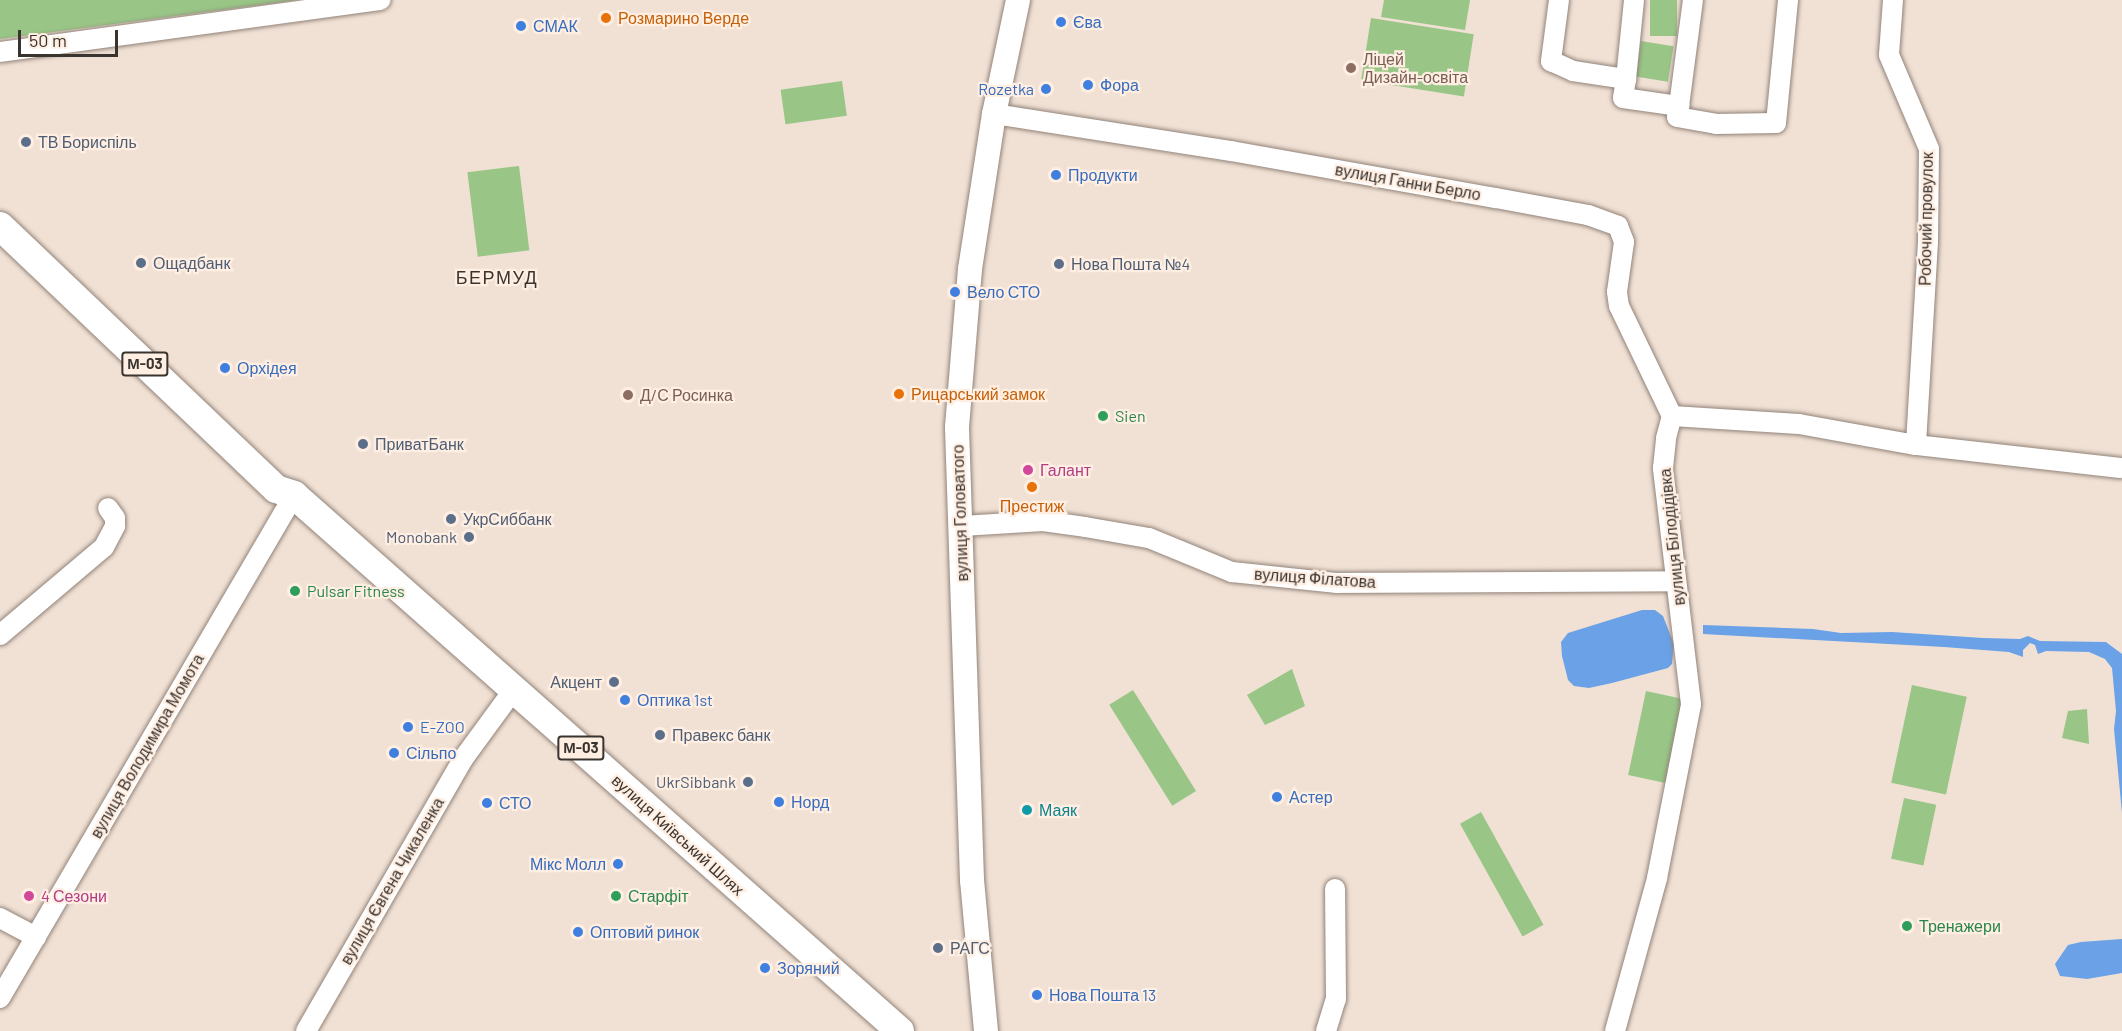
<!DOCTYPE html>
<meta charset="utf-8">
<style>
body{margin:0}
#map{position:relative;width:2122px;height:1031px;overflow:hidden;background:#f1e1d5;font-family:Barlow,sans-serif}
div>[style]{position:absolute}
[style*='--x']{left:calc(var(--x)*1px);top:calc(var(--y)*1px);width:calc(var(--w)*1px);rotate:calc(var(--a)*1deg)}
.green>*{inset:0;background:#99c687;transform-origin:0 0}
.water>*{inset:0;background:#6aa1e7}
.roads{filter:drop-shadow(0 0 2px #928379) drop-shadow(0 0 2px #928379)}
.minor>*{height:20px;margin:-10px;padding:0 10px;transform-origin:10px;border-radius:10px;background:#fff}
.major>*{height:24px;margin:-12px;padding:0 12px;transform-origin:12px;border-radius:12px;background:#fff}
.highway>*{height:28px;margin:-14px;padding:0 14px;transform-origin:14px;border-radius:14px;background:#fff}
.dots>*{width:16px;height:16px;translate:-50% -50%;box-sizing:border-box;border:3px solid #ffeee2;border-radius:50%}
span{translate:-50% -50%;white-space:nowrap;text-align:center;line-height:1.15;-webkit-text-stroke:4.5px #ffeee2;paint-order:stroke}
.shield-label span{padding:2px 4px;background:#ffeee2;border:2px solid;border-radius:4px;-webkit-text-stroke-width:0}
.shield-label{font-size:15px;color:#3a342f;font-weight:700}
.food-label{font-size:16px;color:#c56008}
.left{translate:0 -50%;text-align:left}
.shop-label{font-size:16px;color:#366cbe}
.right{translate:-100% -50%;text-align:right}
.education-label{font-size:16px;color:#785e54}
.service-label{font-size:16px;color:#4e5e75}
.street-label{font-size:16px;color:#3a342f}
.leisure-label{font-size:16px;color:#27864d}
.hotel-label{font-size:16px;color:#b23c85}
.culture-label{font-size:16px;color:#0d838f}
.neighbourhood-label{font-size:18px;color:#3a342f;letter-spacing:1.5px}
.scale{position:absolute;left:18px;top:30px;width:100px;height:27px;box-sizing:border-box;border:3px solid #3a342f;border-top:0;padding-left:8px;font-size:18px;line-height:21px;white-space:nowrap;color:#3a342f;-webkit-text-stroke:4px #ffeee2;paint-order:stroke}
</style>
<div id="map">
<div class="green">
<i style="clip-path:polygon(0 0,298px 0,0 39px)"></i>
<i style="clip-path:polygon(1384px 0,1470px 0,1465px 30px,1381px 17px)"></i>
<i style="left:1650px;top:0;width:27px;height:36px"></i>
<i style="left:1371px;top:18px;width:104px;height:63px;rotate:9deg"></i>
<i style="left:1641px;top:41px;width:33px;height:36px;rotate:9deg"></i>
<i style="left:842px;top:81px;width:35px;height:62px;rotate:82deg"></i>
<i style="left:519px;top:166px;width:85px;height:52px;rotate:83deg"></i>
<i style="clip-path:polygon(1292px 669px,1305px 706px,1265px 725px,1247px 695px)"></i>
<i style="left:1912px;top:685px;width:56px;height:100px;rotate:12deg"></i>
<i style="left:1133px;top:690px;width:119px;height:28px;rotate:58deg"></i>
<i style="left:1646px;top:691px;width:38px;height:86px;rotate:12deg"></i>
<i style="clip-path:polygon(2087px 709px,2089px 744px,2062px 738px,2068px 711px)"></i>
<i style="left:1904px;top:798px;width:33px;height:62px;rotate:12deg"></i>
<i style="left:1481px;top:812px;width:129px;height:24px;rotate:61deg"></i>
</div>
<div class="water">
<i style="clip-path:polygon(1642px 610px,1655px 610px,1663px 616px,1674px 644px,1672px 664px,1668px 668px,1612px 683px,1589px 688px,1574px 686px,1568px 680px,1562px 656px,1561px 642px,1568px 633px)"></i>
<i style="clip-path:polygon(1703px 625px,1813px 629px,1841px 633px,1892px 632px,1983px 638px,2020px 639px,2028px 636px,2040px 641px,2106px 642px,2122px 654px,2122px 813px,2114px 729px,2116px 711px,2112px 668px,2105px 659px,2089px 652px,2046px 651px,2038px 654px,2035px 645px,2030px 643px,2023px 650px,2023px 657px,2009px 652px,1944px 647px,1703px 634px)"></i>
<i style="clip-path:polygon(2122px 939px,2122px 973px,2087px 979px,2060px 976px,2055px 964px,2068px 945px,2081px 942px)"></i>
</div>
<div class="roads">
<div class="minor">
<i style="--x:1559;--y:0;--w:62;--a:97.5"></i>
<i style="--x:1551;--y:61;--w:24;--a:24"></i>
<i style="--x:1573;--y:71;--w:54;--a:8.6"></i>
<i style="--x:1626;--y:79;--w:79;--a:-84.2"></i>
<i style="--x:1893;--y:0;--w:55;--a:94.2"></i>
<i style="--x:1889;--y:55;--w:102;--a:66.9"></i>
<i style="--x:1929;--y:149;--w:93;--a:90.6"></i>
<i style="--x:1928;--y:242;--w:203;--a:93.4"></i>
<i style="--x:0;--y:52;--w:384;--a:-7.8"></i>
<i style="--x:1626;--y:79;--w:19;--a:99"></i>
<i style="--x:1623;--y:98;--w:57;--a:8.1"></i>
<i style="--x:1679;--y:106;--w:107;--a:-82.5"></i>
<i style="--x:1679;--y:106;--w:11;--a:100"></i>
<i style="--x:1677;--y:117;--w:40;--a:10"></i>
<i style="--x:1716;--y:124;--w:60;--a:-1"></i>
<i style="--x:1776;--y:123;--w:124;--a:-84.4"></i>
<i style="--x:994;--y:114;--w:240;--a:8.9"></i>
<i style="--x:1231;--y:151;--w:269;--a:10.1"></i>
<i style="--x:1496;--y:198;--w:94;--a:10.5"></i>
<i style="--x:1588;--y:215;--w:32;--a:20"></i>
<i style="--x:1618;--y:226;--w:17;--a:69"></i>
<i style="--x:1624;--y:242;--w:50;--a:98"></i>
<i style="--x:1617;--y:292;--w:14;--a:82"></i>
<i style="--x:1619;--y:306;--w:122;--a:64.3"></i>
<i style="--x:962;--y:526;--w:81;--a:-3.5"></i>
<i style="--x:1043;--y:521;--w:42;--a:8.1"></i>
<i style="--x:1085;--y:527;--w:65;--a:9.8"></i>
<i style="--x:1149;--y:538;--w:90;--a:22.3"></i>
<i style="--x:1232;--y:572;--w:106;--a:6"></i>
<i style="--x:1337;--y:583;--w:339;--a:-0.3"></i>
<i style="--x:0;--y:635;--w:136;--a:-40.2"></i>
<i style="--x:104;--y:547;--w:24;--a:-62"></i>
<i style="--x:115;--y:526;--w:8;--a:-90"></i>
<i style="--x:115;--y:518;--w:12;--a:-125"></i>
<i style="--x:0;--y:918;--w:41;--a:27.8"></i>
<i style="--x:0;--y:998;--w:583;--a:-59.69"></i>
<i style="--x:306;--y:1031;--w:314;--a:-60"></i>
<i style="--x:463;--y:759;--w:88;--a:-53.8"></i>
<i style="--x:1326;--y:1031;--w:34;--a:-73"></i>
<i style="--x:1336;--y:999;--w:110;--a:-90.5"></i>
<i style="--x:1615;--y:1031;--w:159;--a:-74.6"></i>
<i style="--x:1657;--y:878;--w:177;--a:-78.9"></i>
<i style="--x:1691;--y:704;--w:238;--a:-96.8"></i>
<i style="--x:1663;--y:468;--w:30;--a:-84"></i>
<i style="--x:1666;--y:438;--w:23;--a:-75"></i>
<i style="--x:1672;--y:416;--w:127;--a:3.6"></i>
<i style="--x:1799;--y:424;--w:119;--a:10.2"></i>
<i style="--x:1916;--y:445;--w:207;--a:6.4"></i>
</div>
<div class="major">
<i style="--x:986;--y:1031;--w:152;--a:-95.3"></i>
<i style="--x:972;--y:880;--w:453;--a:-91.9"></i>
<i style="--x:957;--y:427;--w:159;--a:-85.3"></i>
<i style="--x:970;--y:269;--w:157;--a:-81.2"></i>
<i style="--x:994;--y:114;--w:116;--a:-78.1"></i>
</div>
<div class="highway">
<i style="--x:0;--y:226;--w:381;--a:43.6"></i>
<i style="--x:276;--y:489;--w:19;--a:18"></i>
<i style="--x:294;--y:495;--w:809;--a:41.49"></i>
</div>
</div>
<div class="dots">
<i style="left:606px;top:18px;background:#e8710a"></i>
<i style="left:1061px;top:22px;background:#3f7fe0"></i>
<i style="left:521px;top:26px;background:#3f7fe0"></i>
<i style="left:1351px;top:68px;background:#8d6e63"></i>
<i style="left:1088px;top:85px;background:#3f7fe0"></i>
<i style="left:1046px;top:89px;background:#3f7fe0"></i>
<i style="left:26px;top:142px;background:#5c6f8a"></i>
<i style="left:1056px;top:175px;background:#3f7fe0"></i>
<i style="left:141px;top:263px;background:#5c6f8a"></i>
<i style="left:1059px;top:264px;background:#5c6f8a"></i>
<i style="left:955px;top:292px;background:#3f7fe0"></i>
<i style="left:225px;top:368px;background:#3f7fe0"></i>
<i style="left:899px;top:394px;background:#e8710a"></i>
<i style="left:628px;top:395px;background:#8d6e63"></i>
<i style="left:1103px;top:416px;background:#2e9e5b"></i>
<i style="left:363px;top:444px;background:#5c6f8a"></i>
<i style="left:1028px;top:470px;background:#d1479c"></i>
<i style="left:1032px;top:487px;background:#e8710a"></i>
<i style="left:451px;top:519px;background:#5c6f8a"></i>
<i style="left:469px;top:537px;background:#5c6f8a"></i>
<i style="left:295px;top:591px;background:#2e9e5b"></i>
<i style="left:614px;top:682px;background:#5c6f8a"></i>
<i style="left:625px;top:700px;background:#3f7fe0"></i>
<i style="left:408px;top:727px;background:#3f7fe0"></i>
<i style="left:660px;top:735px;background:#5c6f8a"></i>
<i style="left:394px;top:753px;background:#3f7fe0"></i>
<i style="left:748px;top:782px;background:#5c6f8a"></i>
<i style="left:1277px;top:797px;background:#3f7fe0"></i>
<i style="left:779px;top:802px;background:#3f7fe0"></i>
<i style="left:487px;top:803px;background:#3f7fe0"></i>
<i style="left:1027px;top:810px;background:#0f9aa8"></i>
<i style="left:618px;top:864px;background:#3f7fe0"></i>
<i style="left:29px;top:896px;background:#d1479c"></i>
<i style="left:616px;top:896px;background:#2e9e5b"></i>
<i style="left:1907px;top:926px;background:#2e9e5b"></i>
<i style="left:578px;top:932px;background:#3f7fe0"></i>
<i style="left:938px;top:948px;background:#5c6f8a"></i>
<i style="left:765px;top:968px;background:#3f7fe0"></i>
<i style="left:1037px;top:995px;background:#3f7fe0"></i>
</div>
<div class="shield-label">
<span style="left:145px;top:364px">М-03</span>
<span style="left:581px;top:748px">М-03</span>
</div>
<div class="food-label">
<span class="left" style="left:618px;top:18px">Розмарино Верде</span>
<span class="left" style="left:911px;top:394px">Рицарський замок</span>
<span style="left:1032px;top:506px">Престиж</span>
</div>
<div class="shop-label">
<span class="left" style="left:1073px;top:22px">Єва</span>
<span class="left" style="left:533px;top:26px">СМАК</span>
<span class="left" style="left:1100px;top:85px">Фора</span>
<span class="right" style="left:1034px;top:89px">Rozetka</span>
<span class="left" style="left:1068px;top:175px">Продукти</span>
<span class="left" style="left:967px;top:292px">Вело СТО</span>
<span class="left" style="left:237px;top:368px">Орхідея</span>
<span class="left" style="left:637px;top:700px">Оптика 1st</span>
<span class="left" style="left:420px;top:727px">E-ZOO</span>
<span class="left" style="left:406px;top:753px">Сільпо</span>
<span class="left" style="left:1289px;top:797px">Астер</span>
<span class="left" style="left:791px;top:802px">Норд</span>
<span class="left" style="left:499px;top:803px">СТО</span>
<span class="right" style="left:606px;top:864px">Мікс Молл</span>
<span class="left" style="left:590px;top:932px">Оптовий ринок</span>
<span class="left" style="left:777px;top:968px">Зоряний</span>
<span class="left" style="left:1049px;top:995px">Нова Пошта 13</span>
</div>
<div class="education-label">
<span class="left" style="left:1363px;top:68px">Ліцей<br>Дизайн-освіта</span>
<span class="left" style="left:640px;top:395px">Д/С Росинка</span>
</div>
<div class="service-label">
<span class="left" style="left:38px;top:142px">ТВ Бориспіль</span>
<span class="left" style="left:153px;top:263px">Ощадбанк</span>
<span class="left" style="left:1071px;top:264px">Нова Пошта №4</span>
<span class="left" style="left:375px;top:444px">ПриватБанк</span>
<span class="left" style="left:463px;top:519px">УкрСиббанк</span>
<span class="right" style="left:457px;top:537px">Monobank</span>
<span class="right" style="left:602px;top:682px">Акцент</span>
<span class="left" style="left:672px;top:735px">Правекс банк</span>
<span class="right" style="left:736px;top:782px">UkrSibbank</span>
<span class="left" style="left:950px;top:948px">РАГС</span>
</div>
<div class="street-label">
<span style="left:1408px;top:182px;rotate:10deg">вулиця Ганни Берло</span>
<span style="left:1926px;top:219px;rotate:-89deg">Робочий провулок</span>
<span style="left:960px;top:513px;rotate:-92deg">вулиця Головатого</span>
<span style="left:1672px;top:537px;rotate:-96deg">вулиця Білодідівка</span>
<span style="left:1315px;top:578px;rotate:4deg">вулиця Філатова</span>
<span style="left:147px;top:746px;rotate:-60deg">вулиця Володимира Момота</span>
<span style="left:678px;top:835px;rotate:42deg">вулиця Київський Шлях</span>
<span style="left:392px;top:881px;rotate:-60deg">вулиця Євгена Чикаленка</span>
</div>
<div class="leisure-label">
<span class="left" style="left:1115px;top:416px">Sien</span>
<span class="left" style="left:307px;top:591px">Pulsar Fitness</span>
<span class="left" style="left:628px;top:896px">Старфіт</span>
<span class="left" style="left:1919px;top:926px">Тренажери</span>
</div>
<div class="hotel-label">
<span class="left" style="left:1040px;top:470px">Галант</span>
<span class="left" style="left:41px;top:896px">4 Сезони</span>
</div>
<div class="culture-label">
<span class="left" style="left:1039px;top:810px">Маяк</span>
</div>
<div class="neighbourhood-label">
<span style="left:497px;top:277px">БЕРМУД</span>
</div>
<div class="scale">50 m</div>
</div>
